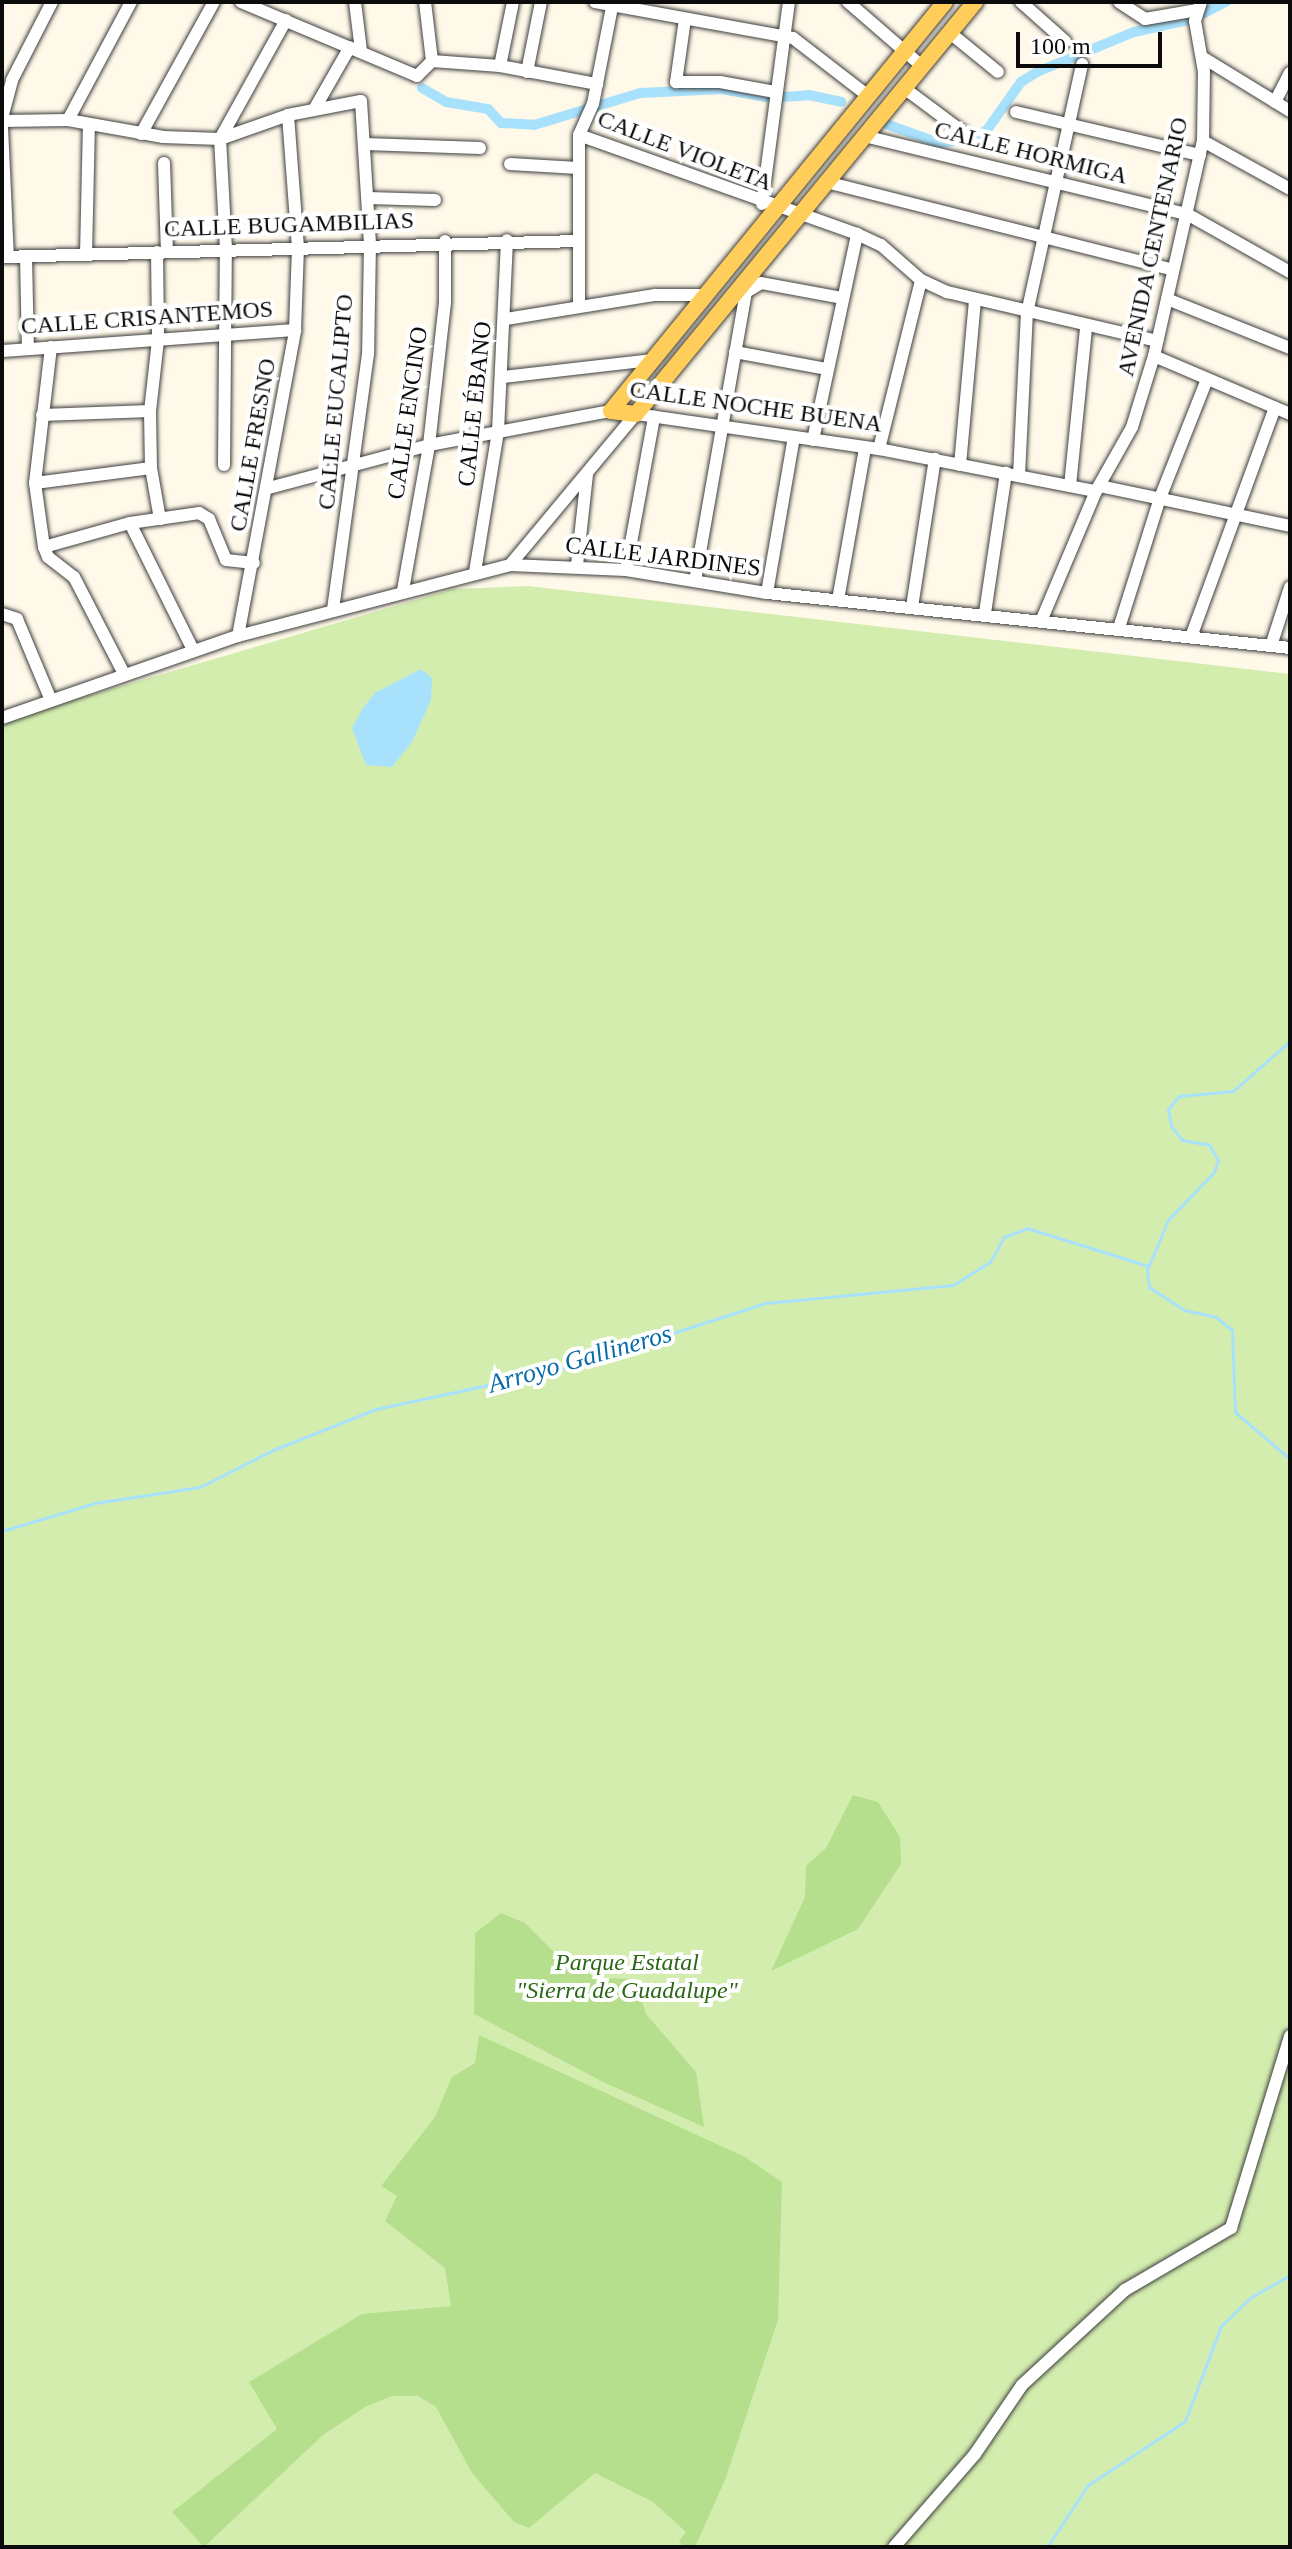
<!DOCTYPE html>
<meta charset="utf-8">
<style>
body{margin:0}
#map{position:relative;width:1292px;height:2549px;overflow:hidden;background:#fff9e9;font-family:Georgia,serif}
div>[style]{position:absolute}
[style*='--x']{left:calc(var(--x)*1px);top:calc(var(--y)*1px);width:calc(var(--w)*1px);rotate:calc(var(--a)*1deg)}
.green>*{inset:0;background:#d3edaf}
.forest>*{inset:0;background:#b6df8d}
.water>*{inset:0;background:#a8e1fc}
.stream>*{height:3px;margin:-1.5px;padding:0 1.5px;transform-origin:1.5px;border-radius:1.5px;background:#a8e1fc}
.canal>*{height:10px;margin:-5px;padding:0 5px;transform-origin:5px;border-radius:5px;background:#a8e1fc}
.roads{filter:drop-shadow(0 0 2px #3e3e3e) drop-shadow(0 0 2px #3e3e3e)}
.minor>*{height:12px;margin:-6px;padding:0 6px;transform-origin:6px;border-radius:6px;background:#fff}
.major>*{height:16px;margin:-8px;padding:0 8px;transform-origin:8px;border-radius:8px;background:#ffcd59}
span{translate:-50% -50%;white-space:nowrap;text-align:center;line-height:1.15;-webkit-text-stroke:8px #fff;paint-order:stroke}
.street-label{font-size:24px;color:#0b0b0b}
.park-label{font-size:24px;color:#2b6816;font-style:italic}
.water-label{font-size:26px;color:#096ba8;font-style:italic}
.frame{position:absolute;inset:0;border:4px solid #0b0b0b;pointer-events:none}
.scale{position:absolute;left:1016px;top:32px;width:146px;height:36px;box-sizing:border-box;border:4px solid #0b0b0b;border-top:0;padding-left:10px;font-size:24px;line-height:28px;white-space:nowrap;color:#0b0b0b;-webkit-text-stroke:6px #fff;paint-order:stroke}
</style>
<div id="map">
<div class="green">
<i style="clip-path:polygon(528px 586px,1290px 674px,1290px 2547px,2px 2547px,2px 721px,453px 589px)"></i>
</div>
<div class="forest">
<i style="clip-path:polygon(853px 1795px,878px 1802px,900px 1837px,901px 1864px,858px 1929px,771px 1971px,805px 1897px,806px 1866px,826px 1848px)"></i>
<i style="clip-path:polygon(501px 1913px,525px 1923px,557px 1955px,596px 1978px,635px 1979px,646px 2014px,696px 2072px,704px 2127px,603px 2082px,474px 2014px,475px 1933px)"></i>
<i style="clip-path:polygon(479px 2035px,745px 2157px,782px 2182px,778px 2320px,725px 2480px,695px 2547px,683px 2547px,679px 2541px,686px 2532px,653px 2502px,595px 2473px,529px 2528px,514px 2522px,472px 2473px,436px 2407px,418px 2396px,392px 2396px,365px 2407px,323px 2435px,204px 2547px,172px 2512px,277px 2429px,249px 2382px,362px 2314px,451px 2306px,445px 2268px,385px 2221px,397px 2196px,381px 2186px,435px 2117px,452px 2077px,475px 2063px)"></i>
</div>
<div class="water">
<i style="clip-path:polygon(421px 669px,432px 678px,431px 700px,412px 742px,392px 767px,366px 765px,352px 728px,363px 708px,375px 693px)"></i>
</div>
<div class="stream">
<i style="--x:1290;--y:1041;--w:76;--a:138.7"></i>
<i style="--x:1233;--y:1091;--w:54;--a:174.7"></i>
<i style="--x:1179;--y:1096;--w:17;--a:130"></i>
<i style="--x:1168;--y:1109;--w:17;--a:80"></i>
<i style="--x:1171;--y:1126;--w:18;--a:52"></i>
<i style="--x:1182;--y:1140;--w:27;--a:10"></i>
<i style="--x:1209;--y:1145;--w:17;--a:59"></i>
<i style="--x:1218;--y:1160;--w:13;--a:108"></i>
<i style="--x:1214;--y:1172;--w:66;--a:133.8"></i>
<i style="--x:1168;--y:1220;--w:54;--a:112.8"></i>
<i style="--x:1147;--y:1270;--w:17;--a:83"></i>
<i style="--x:1149;--y:1287;--w:42;--a:33.3"></i>
<i style="--x:1184;--y:1310;--w:33;--a:12"></i>
<i style="--x:1216;--y:1317;--w:21;--a:39"></i>
<i style="--x:1232;--y:1330;--w:82;--a:87.9"></i>
<i style="--x:1235;--y:1412;--w:72;--a:40.5"></i>
<i style="--x:2;--y:1531;--w:97;--a:-16.8"></i>
<i style="--x:95;--y:1503;--w:106;--a:-8.7"></i>
<i style="--x:200;--y:1487;--w:82;--a:-26.9"></i>
<i style="--x:273;--y:1450;--w:111;--a:-21.7"></i>
<i style="--x:376;--y:1409;--w:186;--a:-12.1"></i>
<i style="--x:558;--y:1370;--w:219;--a:-17.9"></i>
<i style="--x:766;--y:1303;--w:188;--a:-5.5"></i>
<i style="--x:953;--y:1285;--w:44;--a:-31.9"></i>
<i style="--x:990;--y:1262;--w:29;--a:-61"></i>
<i style="--x:1004;--y:1237;--w:25;--a:-21"></i>
<i style="--x:1027;--y:1228;--w:127;--a:17.4"></i>
<i style="--x:1047;--y:2547;--w:74;--a:-56.5"></i>
<i style="--x:1088;--y:2485;--w:116;--a:-33.4"></i>
<i style="--x:1185;--y:2421;--w:102;--a:-69.2"></i>
<i style="--x:1221;--y:2326;--w:40;--a:-44"></i>
<i style="--x:1250;--y:2298;--w:46;--a:-29.9"></i>
</div>
<div class="canal">
<i style="--x:1204;--y:13;--w:25;--a:-27"></i>
<i style="--x:422;--y:88;--w:28;--a:30"></i>
<i style="--x:446;--y:102;--w:43;--a:9.5"></i>
<i style="--x:488;--y:109;--w:19;--a:47"></i>
<i style="--x:501;--y:123;--w:33;--a:3"></i>
<i style="--x:534;--y:125;--w:112;--a:-16.7"></i>
<i style="--x:641;--y:93;--w:81;--a:-2.8"></i>
<i style="--x:722;--y:89;--w:44;--a:10.5"></i>
<i style="--x:783;--y:97;--w:26;--a:-4"></i>
<i style="--x:809;--y:95;--w:33;--a:12"></i>
<i style="--x:886;--y:124;--w:56;--a:19.7"></i>
<i style="--x:939;--y:143;--w:26;--a:-7"></i>
<i style="--x:965;--y:140;--w:24;--a:-24"></i>
<i style="--x:987;--y:130;--w:59;--a:-54.7"></i>
<i style="--x:1021;--y:82;--w:19;--a:-32"></i>
<i style="--x:1037;--y:72;--w:105;--a:-22.4"></i>
<i style="--x:1134;--y:32;--w:55;--a:-12.5"></i>
</div>
<div class="roads">
<div class="minor">
<i style="--x:241;--y:2;--w:191;--a:22.8"></i>
<i style="--x:417;--y:76;--w:21;--a:-45"></i>
<i style="--x:355;--y:2;--w:49;--a:83"></i>
<i style="--x:425;--y:2;--w:59;--a:83.2"></i>
<i style="--x:595;--y:2;--w:201;--a:10.3"></i>
<i style="--x:793;--y:38;--w:95;--a:37.7"></i>
<i style="--x:848;--y:2;--w:98;--a:40.9"></i>
<i style="--x:1021;--y:2;--w:59;--a:41.6"></i>
<i style="--x:1119;--y:2;--w:31;--a:33"></i>
<i style="--x:1145;--y:19;--w:53;--a:-9.8"></i>
<i style="--x:685;--y:19;--w:64;--a:98.1"></i>
<i style="--x:676;--y:82;--w:44;--a:0"></i>
<i style="--x:720;--y:82;--w:56;--a:10.3"></i>
<i style="--x:949;--y:32;--w:63;--a:39.2"></i>
<i style="--x:1202;--y:57;--w:103;--a:31.5"></i>
<i style="--x:432;--y:61;--w:68;--a:4.2"></i>
<i style="--x:500;--y:66;--w:99;--a:10.5"></i>
<i style="--x:500;--y:66;--w:65;--a:-78.5"></i>
<i style="--x:527;--y:72;--w:71;--a:-78.7"></i>
<i style="--x:904;--y:88;--w:74;--a:36.7"></i>
<i style="--x:1275;--y:102;--w:33;--a:-63"></i>
<i style="--x:315;--y:108;--w:70;--a:-60.2"></i>
<i style="--x:1016;--y:112;--w:189;--a:13.2"></i>
<i style="--x:2;--y:118;--w:39;--a:-75"></i>
<i style="--x:12;--y:80;--w:88;--a:-62.9"></i>
<i style="--x:68;--y:120;--w:134;--a:-61.9"></i>
<i style="--x:2;--y:121;--w:66;--a:-0.9"></i>
<i style="--x:68;--y:120;--w:97;--a:10.1"></i>
<i style="--x:163;--y:137;--w:57;--a:2"></i>
<i style="--x:220;--y:139;--w:72;--a:-19.4"></i>
<i style="--x:288;--y:115;--w:74;--a:-10.9"></i>
<i style="--x:361;--y:101;--w:143;--a:86.4"></i>
<i style="--x:370;--y:244;--w:110;--a:91"></i>
<i style="--x:368;--y:354;--w:256;--a:97.8"></i>
<i style="--x:2;--y:127;--w:130;--a:87.4"></i>
<i style="--x:141;--y:134;--w:151;--a:-61.1"></i>
<i style="--x:579;--y:135;--w:295;--a:19.6"></i>
<i style="--x:857;--y:234;--w:26;--a:25"></i>
<i style="--x:881;--y:245;--w:53;--a:41.2"></i>
<i style="--x:921;--y:280;--w:29;--a:25"></i>
<i style="--x:947;--y:292;--w:216;--a:13.1"></i>
<i style="--x:864;--y:136;--w:332;--a:13.6"></i>
<i style="--x:1187;--y:214;--w:118;--a:29.4"></i>
<i style="--x:1203;--y:141;--w:99;--a:28.9"></i>
<i style="--x:365;--y:144;--w:115;--a:2"></i>
<i style="--x:164;--y:163;--w:89;--a:88.1"></i>
<i style="--x:510;--y:164;--w:68;--a:3.4"></i>
<i style="--x:826;--y:182;--w:358;--a:14.2"></i>
<i style="--x:368;--y:198;--w:67;--a:1.7"></i>
<i style="--x:762;--y:204;--w:204;--a:-82.4"></i>
<i style="--x:157;--y:252;--w:88;--a:89.3"></i>
<i style="--x:158;--y:340;--w:71;--a:96.4"></i>
<i style="--x:150;--y:411;--w:57;--a:89"></i>
<i style="--x:151;--y:468;--w:52;--a:80"></i>
<i style="--x:86;--y:255;--w:130;--a:-88.7"></i>
<i style="--x:2;--y:257;--w:577;--a:-1.59"></i>
<i style="--x:26;--y:257;--w:92;--a:88.8"></i>
<i style="--x:1167;--y:299;--w:132;--a:21.7"></i>
<i style="--x:579;--y:306;--w:171;--a:-90"></i>
<i style="--x:579;--y:135;--w:34;--a:-66"></i>
<i style="--x:593;--y:104;--w:104;--a:-78.9"></i>
<i style="--x:506;--y:319;--w:151;--a:-9.2"></i>
<i style="--x:655;--y:295;--w:51;--a:0"></i>
<i style="--x:51;--y:347;--w:137;--a:96.7"></i>
<i style="--x:35;--y:483;--w:65;--a:82"></i>
<i style="--x:44;--y:547;--w:11;--a:68"></i>
<i style="--x:48;--y:557;--w:33;--a:38"></i>
<i style="--x:74;--y:577;--w:107;--a:62.7"></i>
<i style="--x:2;--y:351;--w:294;--a:-4.1"></i>
<i style="--x:735;--y:352;--w:94;--a:10.5"></i>
<i style="--x:1154;--y:356;--w:148;--a:23.1"></i>
<i style="--x:503;--y:377;--w:151;--a:-6.5"></i>
<i style="--x:42;--y:415;--w:108;--a:-2.1"></i>
<i style="--x:813;--y:440;--w:211;--a:-77.9"></i>
<i style="--x:879;--y:449;--w:174;--a:-76"></i>
<i style="--x:224;--y:465;--w:216;--a:-89.5"></i>
<i style="--x:226;--y:249;--w:110;--a:-93.1"></i>
<i style="--x:220;--y:139;--w:136;--a:-61"></i>
<i style="--x:960;--y:465;--w:165;--a:-84.8"></i>
<i style="--x:1019;--y:475;--w:162;--a:-87.2"></i>
<i style="--x:1027;--y:313;--w:255;--a:-77.5"></i>
<i style="--x:35;--y:483;--w:117;--a:-7.4"></i>
<i style="--x:1070;--y:486;--w:159;--a:-84.2"></i>
<i style="--x:1100;--y:486;--w:194;--a:11.9"></i>
<i style="--x:269;--y:488;--w:166;--a:-15"></i>
<i style="--x:429;--y:445;--w:185;--a:-10.6"></i>
<i style="--x:130;--y:523;--w:142;--a:63.6"></i>
<i style="--x:44;--y:547;--w:89;--a:-15.6"></i>
<i style="--x:130;--y:523;--w:70;--a:-8.2"></i>
<i style="--x:199;--y:513;--w:12;--a:31"></i>
<i style="--x:209;--y:519;--w:44;--a:67.5"></i>
<i style="--x:226;--y:560;--w:28;--a:6"></i>
<i style="--x:510;--y:565;--w:197;--a:-50.2"></i>
<i style="--x:636;--y:414;--w:246;--a:8.2"></i>
<i style="--x:879;--y:449;--w:221;--a:11"></i>
<i style="--x:577;--y:565;--w:92;--a:-83.7"></i>
<i style="--x:626;--y:570;--w:156;--a:-79.6"></i>
<i style="--x:475;--y:572;--w:143;--a:-80.7"></i>
<i style="--x:498;--y:431;--w:191;--a:-87.3"></i>
<i style="--x:695;--y:581;--w:293;--a:-80"></i>
<i style="--x:746;--y:292;--w:17;--a:-31"></i>
<i style="--x:761;--y:283;--w:83;--a:10.4"></i>
<i style="--x:403;--y:590;--w:147;--a:-79.8"></i>
<i style="--x:429;--y:445;--w:143;--a:-83.6"></i>
<i style="--x:445;--y:303;--w:62;--a:-90"></i>
<i style="--x:767;--y:593;--w:158;--a:-80.2"></i>
<i style="--x:838;--y:600;--w:154;--a:-79.9"></i>
<i style="--x:912;--y:607;--w:150;--a:-81.2"></i>
<i style="--x:985;--y:613;--w:142;--a:-81.5"></i>
<i style="--x:2;--y:614;--w:16;--a:18"></i>
<i style="--x:17;--y:619;--w:86;--a:67.3"></i>
<i style="--x:1042;--y:619;--w:139;--a:-67.1"></i>
<i style="--x:1096;--y:491;--w:73;--a:-60.6"></i>
<i style="--x:1132;--y:427;--w:74;--a:-72.8"></i>
<i style="--x:1154;--y:356;--w:221;--a:-77.2"></i>
<i style="--x:1203;--y:141;--w:69;--a:-89.2"></i>
<i style="--x:1204;--y:72;--w:52;--a:-100"></i>
<i style="--x:1195;--y:21;--w:20;--a:-72"></i>
<i style="--x:1119;--y:628;--w:136;--a:-72.5"></i>
<i style="--x:1160;--y:498;--w:128;--a:-68.4"></i>
<i style="--x:238;--y:636;--w:311;--a:-79.4"></i>
<i style="--x:295;--y:330;--w:82;--a:-87.9"></i>
<i style="--x:298;--y:248;--w:133;--a:-94.3"></i>
<i style="--x:1191;--y:637;--w:244;--a:-69.9"></i>
<i style="--x:1271;--y:646;--w:62;--a:-72.1"></i>
<i style="--x:2;--y:718;--w:250;--a:-19.2"></i>
<i style="--x:238;--y:636;--w:281;--a:-14.6"></i>
<i style="--x:510;--y:565;--w:116;--a:2.5"></i>
<i style="--x:626;--y:570;--w:143;--a:9.3"></i>
<i style="--x:767;--y:593;--w:526;--a:6"></i>
<i style="--x:894;--y:2547;--w:123;--a:-48.9"></i>
<i style="--x:975;--y:2454;--w:83;--a:-55.7"></i>
<i style="--x:1022;--y:2385;--w:140;--a:-42.7"></i>
<i style="--x:1125;--y:2290;--w:123;--a:-30.3"></i>
<i style="--x:1231;--y:2228;--w:201;--a:-72.9"></i>
</div>
<div class="major">
<i style="--x:611;--y:411;--w:25;--a:7"></i>
<i style="--x:636;--y:414;--w:534;--a:-50.55"></i>
<i style="--x:611;--y:411;--w:528;--a:-50.76"></i>
</div>
</div>
<div class="street-label">
<span style="left:685px;top:151px;rotate:21deg">CALLE VIOLETA</span>
<span style="left:1031px;top:153px;rotate:14deg">CALLE HORMIGA</span>
<span style="left:289px;top:225px;rotate:-2deg">CALLE BUGAMBILIAS</span>
<span style="left:1153px;top:247px;rotate:-78deg">AVENIDA CENTENARIO</span>
<span style="left:147px;top:318px;rotate:-4deg">CALLE CRISANTEMOS</span>
<span style="left:336px;top:402px;rotate:-85deg">CALLE EUCALIPTO</span>
<span style="left:475px;top:404px;rotate:-84deg">CALLE ÉBANO</span>
<span style="left:756px;top:407px;rotate:8deg">CALLE NOCHE BUENA</span>
<span style="left:408px;top:413px;rotate:-82deg">CALLE ENCINO</span>
<span style="left:253px;top:445px;rotate:-80deg">CALLE FRESNO</span>
<span style="left:663px;top:557px;rotate:7deg">CALLE JARDINES</span>
</div>
<div class="park-label">
<span style="left:627px;top:1977px">Parque Estatal<br>"Sierra de Guadalupe"</span>
</div>
<div class="water-label">
<span style="left:580px;top:1359px;rotate:-16deg">Arroyo Gallineros</span>
</div>
<div class="frame"></div>
<div class="scale">100 m</div>
</div>
